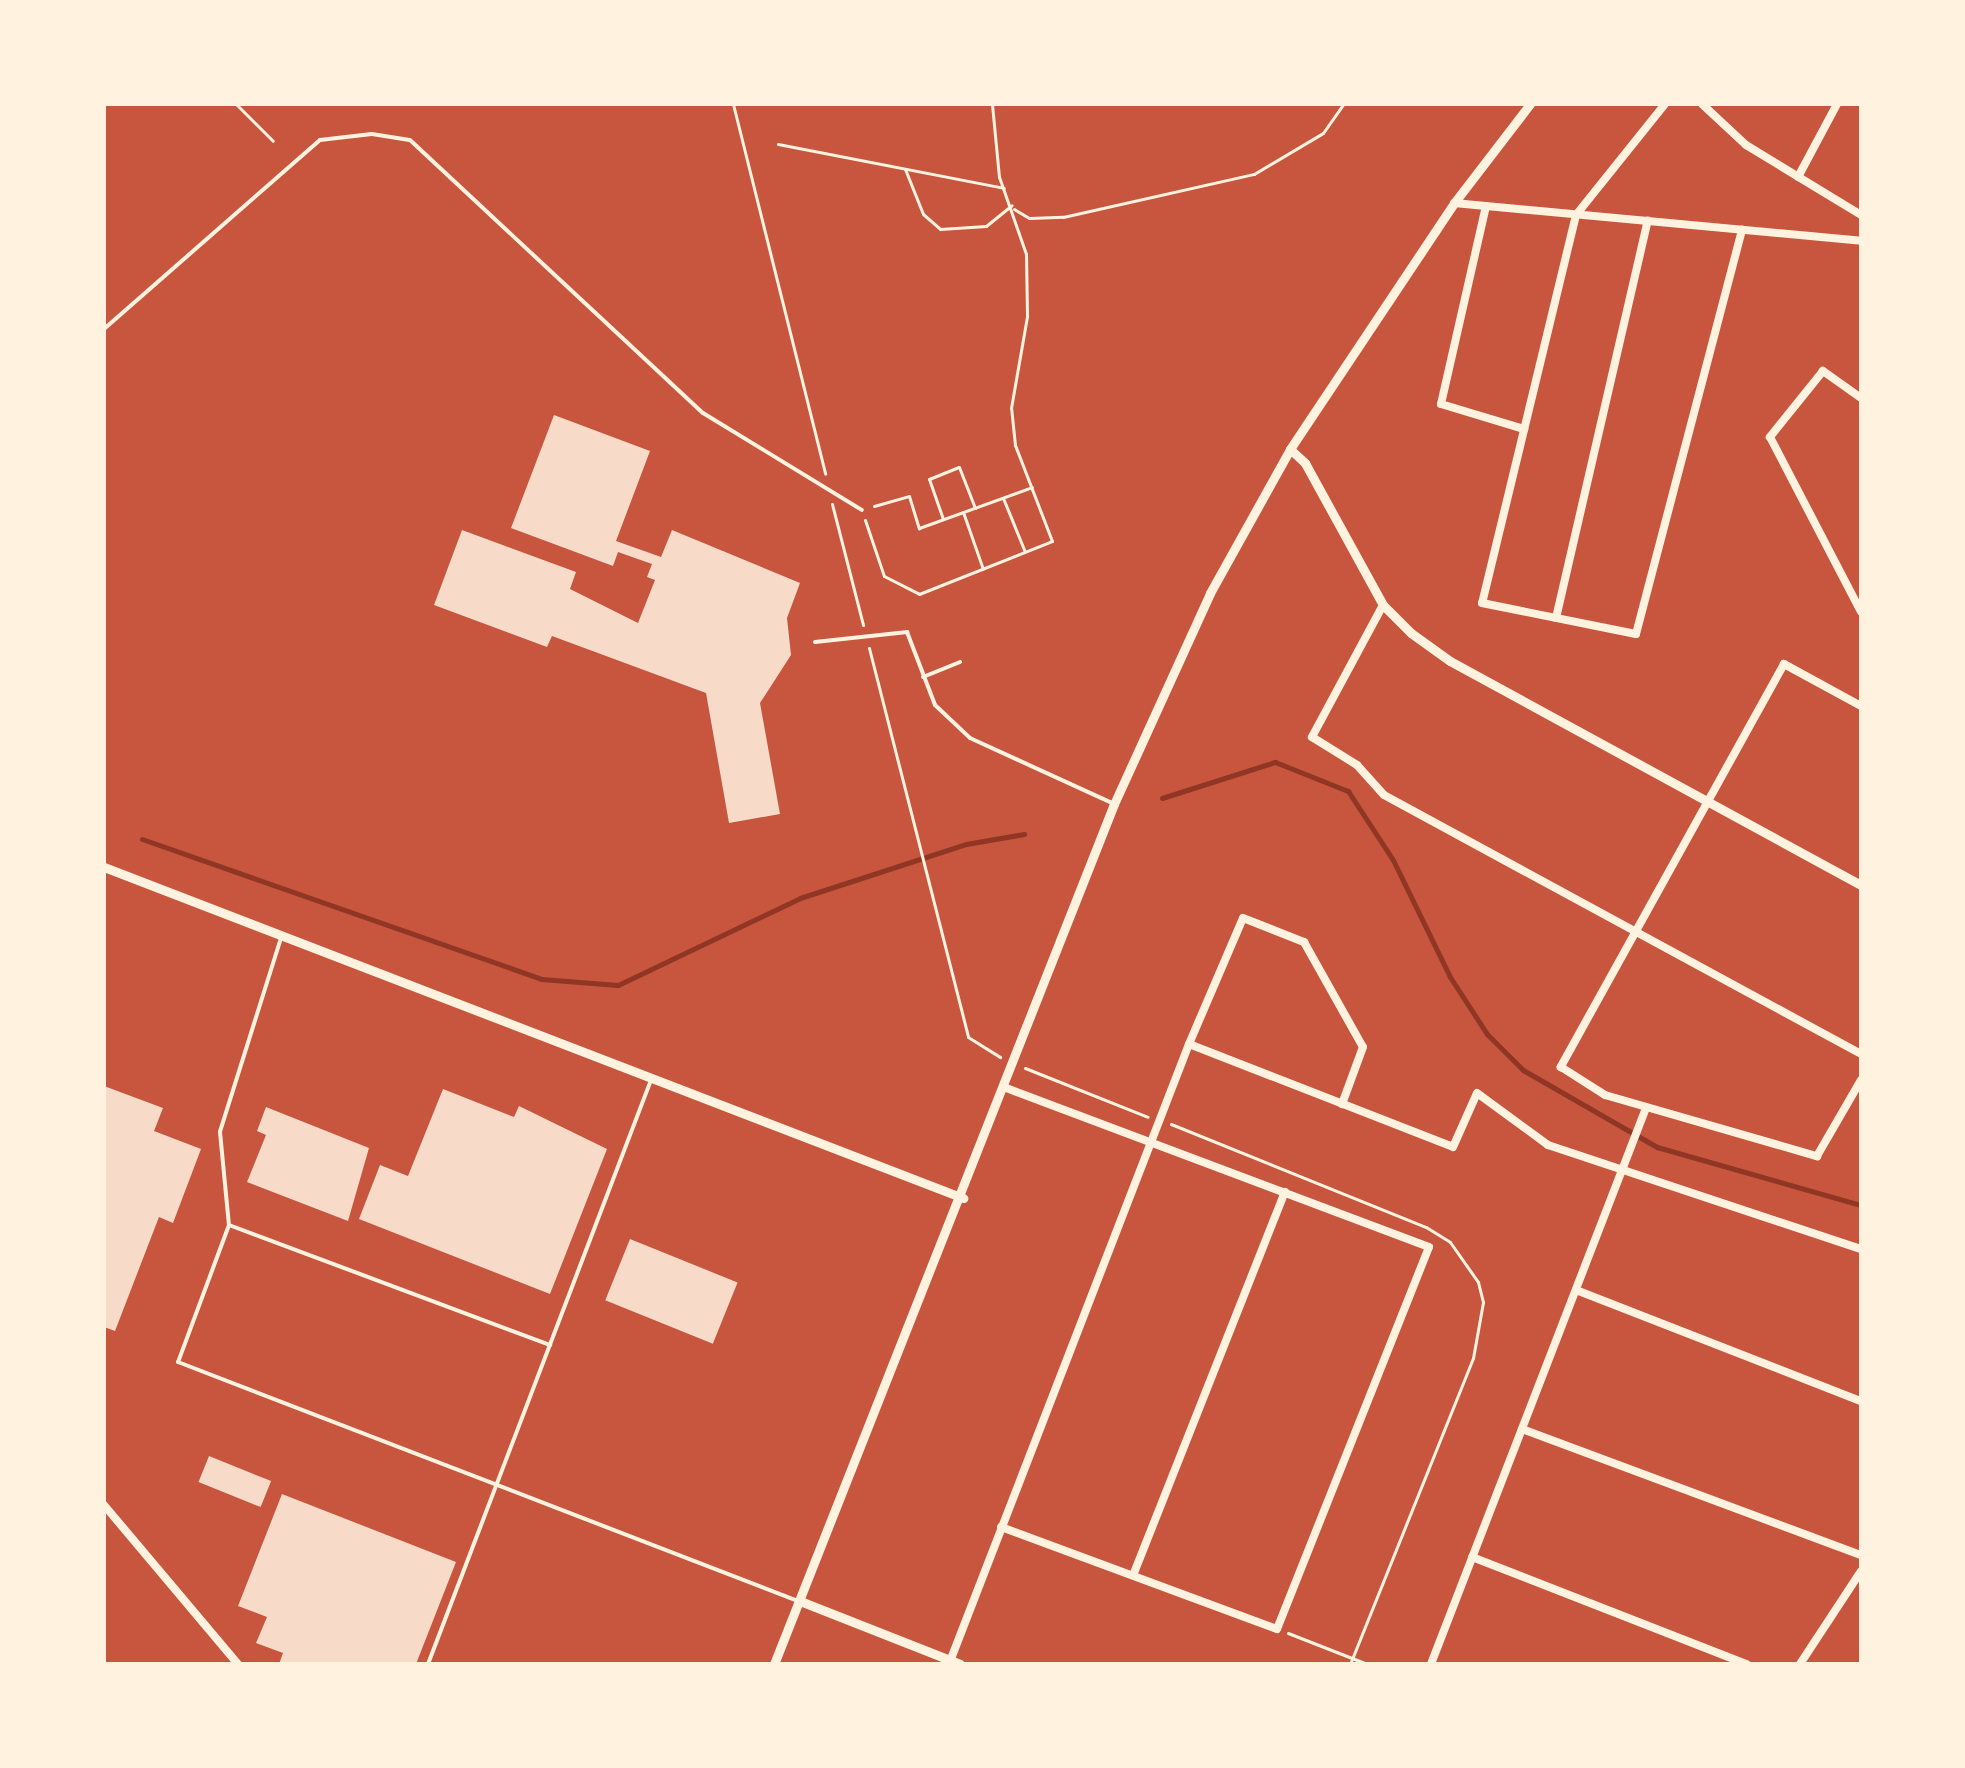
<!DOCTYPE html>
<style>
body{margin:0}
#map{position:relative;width:1965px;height:1768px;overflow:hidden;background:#c8553d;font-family:"Public Sans",sans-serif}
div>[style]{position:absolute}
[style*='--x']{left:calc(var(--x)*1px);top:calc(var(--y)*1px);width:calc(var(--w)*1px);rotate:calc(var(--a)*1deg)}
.stream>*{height:5px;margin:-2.5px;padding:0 2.5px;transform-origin:2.5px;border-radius:2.5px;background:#8f3625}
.building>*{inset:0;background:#f7dbc8;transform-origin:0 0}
.path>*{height:3px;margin:-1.5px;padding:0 1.5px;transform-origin:1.5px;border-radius:1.5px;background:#fff3e0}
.service>*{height:4px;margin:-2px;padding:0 2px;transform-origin:2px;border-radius:2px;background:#fff3e0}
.minor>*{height:8px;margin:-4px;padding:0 4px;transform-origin:4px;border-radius:4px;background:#fff3e0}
.tertiary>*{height:9px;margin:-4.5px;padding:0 4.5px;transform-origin:4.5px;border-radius:4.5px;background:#fff3e0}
span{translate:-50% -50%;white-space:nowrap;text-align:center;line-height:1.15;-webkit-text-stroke:8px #fff3e0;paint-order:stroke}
.frame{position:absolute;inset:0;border:106px solid #fff3e0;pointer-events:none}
</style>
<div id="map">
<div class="stream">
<i style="--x:1162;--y:798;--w:119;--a:-17.7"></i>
<i style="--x:1275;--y:762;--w:79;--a:21.7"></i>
<i style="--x:1348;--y:791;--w:82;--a:56.9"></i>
<i style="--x:1393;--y:860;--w:130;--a:64"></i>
<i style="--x:1450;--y:977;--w:68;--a:57"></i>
<i style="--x:1487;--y:1034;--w:51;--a:45"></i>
<i style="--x:1523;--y:1070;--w:155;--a:29.9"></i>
<i style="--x:1657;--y:1147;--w:212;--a:15.9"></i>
<i style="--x:142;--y:839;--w:423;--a:19.3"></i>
<i style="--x:541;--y:979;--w:77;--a:4.5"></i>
<i style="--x:618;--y:985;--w:202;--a:-25.5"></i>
<i style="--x:800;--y:898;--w:175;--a:-18"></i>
<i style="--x:966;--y:844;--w:59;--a:-9.8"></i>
</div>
<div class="building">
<i style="clip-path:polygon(554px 415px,650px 451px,616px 541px,661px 557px,672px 530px,800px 583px,787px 618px,791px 655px,760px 703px,780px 814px,729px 823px,706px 693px,552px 636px,547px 647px,434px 605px,462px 530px,576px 572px,570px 589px,638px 623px,655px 580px,647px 577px,652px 564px,618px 552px,613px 566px,511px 528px)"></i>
<i style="clip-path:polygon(104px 1086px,163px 1108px,154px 1131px,201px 1149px,173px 1223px,159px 1217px,115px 1331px,104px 1327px)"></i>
<i style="clip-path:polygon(443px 1089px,514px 1117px,519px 1106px,607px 1149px,550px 1294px,359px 1219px,380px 1165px,408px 1176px)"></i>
<i style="clip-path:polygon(266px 1107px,369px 1148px,348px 1221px,247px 1182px,266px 1135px,257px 1131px)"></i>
<i style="left:630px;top:1239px;width:116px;height:66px;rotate:22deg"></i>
<i style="left:209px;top:1456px;width:67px;height:28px;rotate:22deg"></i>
<i style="clip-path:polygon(282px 1494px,456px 1562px,416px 1664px,279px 1664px,283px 1653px,256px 1643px,267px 1617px,238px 1606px)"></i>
</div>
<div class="path">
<i style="--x:236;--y:104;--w:52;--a:45"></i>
<i style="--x:733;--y:104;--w:381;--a:76"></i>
<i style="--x:778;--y:144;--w:230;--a:11"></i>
<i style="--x:905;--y:169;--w:48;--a:68.2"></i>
<i style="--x:923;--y:214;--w:23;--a:41"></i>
<i style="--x:940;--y:229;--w:46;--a:-3.7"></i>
<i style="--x:986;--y:226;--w:33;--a:-39"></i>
<i style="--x:1014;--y:209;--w:17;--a:31"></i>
<i style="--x:1029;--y:218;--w:34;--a:-2"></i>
<i style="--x:1063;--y:217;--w:196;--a:-12.7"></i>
<i style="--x:1254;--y:174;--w:80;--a:-30.7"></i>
<i style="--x:1323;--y:133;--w:35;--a:-55"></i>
<i style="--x:1003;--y:498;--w:58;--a:67.8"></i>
<i style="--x:832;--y:504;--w:125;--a:75.6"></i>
<i style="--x:874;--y:506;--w:36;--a:-16"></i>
<i style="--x:909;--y:496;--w:34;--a:73"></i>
<i style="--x:919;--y:528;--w:120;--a:-19.9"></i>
<i style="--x:963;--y:512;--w:60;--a:70.7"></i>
<i style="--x:943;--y:519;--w:42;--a:-109.3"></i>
<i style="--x:929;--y:479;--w:32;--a:-22"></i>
<i style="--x:959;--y:467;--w:44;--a:68.7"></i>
<i style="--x:865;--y:520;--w:59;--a:71.3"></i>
<i style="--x:884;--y:576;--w:39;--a:27"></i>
<i style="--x:919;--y:594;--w:143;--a:-21.7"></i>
<i style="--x:1052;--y:541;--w:103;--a:-111.1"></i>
<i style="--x:1015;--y:445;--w:37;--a:-96"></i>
<i style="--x:1011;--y:408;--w:93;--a:-80.1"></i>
<i style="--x:1027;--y:316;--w:62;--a:-90.9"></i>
<i style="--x:1026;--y:254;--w:82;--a:-109.3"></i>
<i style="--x:999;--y:177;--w:73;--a:-95.5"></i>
<i style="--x:869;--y:648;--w:401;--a:75.7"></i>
<i style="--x:968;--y:1037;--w:38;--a:32"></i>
<i style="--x:1025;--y:1068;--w:132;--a:21.7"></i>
<i style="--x:1171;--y:1124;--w:275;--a:22"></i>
<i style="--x:1426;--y:1227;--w:28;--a:32"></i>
<i style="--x:1450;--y:1242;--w:49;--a:55"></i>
<i style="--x:1478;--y:1282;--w:21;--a:76"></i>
<i style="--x:1483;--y:1302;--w:57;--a:100.1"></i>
<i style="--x:1473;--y:1358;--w:330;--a:111.9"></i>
<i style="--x:1288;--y:1633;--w:85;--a:21.4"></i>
</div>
<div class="service">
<i style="--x:104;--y:329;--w:287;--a:-41.2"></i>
<i style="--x:320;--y:140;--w:52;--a:-6.6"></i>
<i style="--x:372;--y:134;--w:38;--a:9"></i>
<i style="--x:410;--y:140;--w:400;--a:43"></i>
<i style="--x:703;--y:413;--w:186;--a:31.4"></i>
<i style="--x:815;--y:642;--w:93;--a:-6.2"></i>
<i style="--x:907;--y:632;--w:78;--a:69"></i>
<i style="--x:935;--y:705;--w:48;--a:43.3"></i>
<i style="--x:970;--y:738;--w:156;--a:24.6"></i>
<i style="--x:923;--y:677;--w:40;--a:-22"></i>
<i style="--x:281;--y:938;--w:203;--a:107.5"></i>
<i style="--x:220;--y:1132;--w:93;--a:84.5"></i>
<i style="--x:229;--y:1225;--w:343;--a:20.5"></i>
<i style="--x:229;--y:1225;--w:146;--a:110.4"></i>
<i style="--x:178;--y:1362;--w:664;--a:21.08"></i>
<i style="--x:428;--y:1664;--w:625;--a:-69.1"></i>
</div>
<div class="minor">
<i style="--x:1665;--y:104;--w:142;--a:128.7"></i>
<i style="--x:1576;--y:215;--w:399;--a:103.6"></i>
<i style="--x:1482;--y:603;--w:157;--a:11.4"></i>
<i style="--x:1636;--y:634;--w:418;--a:-75.3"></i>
<i style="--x:1702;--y:104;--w:60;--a:43"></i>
<i style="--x:1746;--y:145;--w:135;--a:31.3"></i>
<i style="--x:1798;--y:177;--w:83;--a:-61.9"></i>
<i style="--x:1454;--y:203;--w:409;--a:5.3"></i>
<i style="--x:1486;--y:206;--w:203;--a:102.8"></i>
<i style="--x:1441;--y:404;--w:87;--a:16.8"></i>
<i style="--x:1861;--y:398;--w:47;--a:-144.6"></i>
<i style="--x:1823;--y:371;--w:85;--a:128.8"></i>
<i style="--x:1770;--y:437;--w:197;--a:62.5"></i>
<i style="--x:1383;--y:605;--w:150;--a:118.3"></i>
<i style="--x:1312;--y:737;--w:53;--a:31.9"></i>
<i style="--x:1357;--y:765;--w:40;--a:48"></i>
<i style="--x:1384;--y:795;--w:543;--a:28.5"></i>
<i style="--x:1556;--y:618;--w:408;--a:-77"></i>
<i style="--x:1861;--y:706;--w:88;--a:-151.4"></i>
<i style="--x:1784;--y:664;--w:461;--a:119"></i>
<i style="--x:1561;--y:1067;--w:52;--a:32.5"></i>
<i style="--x:1605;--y:1095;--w:221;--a:16.1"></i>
<i style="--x:1817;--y:1156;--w:88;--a:-59.9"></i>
<i style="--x:1189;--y:1044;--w:137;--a:-66.8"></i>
<i style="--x:1243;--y:918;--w:66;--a:21.5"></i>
<i style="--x:1304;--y:942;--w:120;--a:60.7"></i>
<i style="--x:1363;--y:1047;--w:61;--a:110.2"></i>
<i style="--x:1576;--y:1290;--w:306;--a:21.3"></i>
<i style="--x:1522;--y:1429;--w:362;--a:20.4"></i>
<i style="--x:104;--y:1505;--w:208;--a:49.9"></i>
<i style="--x:1001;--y:1527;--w:294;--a:20.3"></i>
<i style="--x:1277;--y:1629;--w:411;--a:-68.3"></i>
<i style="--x:1429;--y:1247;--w:453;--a:-159.4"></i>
<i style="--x:1472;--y:1557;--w:295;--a:21.3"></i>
<i style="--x:1134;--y:1573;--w:410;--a:-68.4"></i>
<i style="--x:949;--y:1664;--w:665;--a:-68.84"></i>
<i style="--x:1189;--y:1044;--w:283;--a:21.3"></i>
<i style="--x:1453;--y:1147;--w:59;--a:-66"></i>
<i style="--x:1477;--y:1093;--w:88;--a:36.2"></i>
<i style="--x:1548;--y:1145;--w:330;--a:18.4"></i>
<i style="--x:1431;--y:1664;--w:596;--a:-68.86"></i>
<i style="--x:1800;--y:1664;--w:111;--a:-56.7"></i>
</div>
<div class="tertiary">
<i style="--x:1290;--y:449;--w:21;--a:43"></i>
<i style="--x:1305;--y:463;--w:162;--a:61.2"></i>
<i style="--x:1383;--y:605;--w:40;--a:45"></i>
<i style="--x:1411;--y:633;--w:48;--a:35.7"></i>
<i style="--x:1450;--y:661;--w:468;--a:28.6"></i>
<i style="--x:104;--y:867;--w:921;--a:21.07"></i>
<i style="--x:800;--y:1601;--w:172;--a:21.5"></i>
<i style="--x:774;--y:1664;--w:925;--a:-68.43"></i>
<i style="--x:1114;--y:804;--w:232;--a:-65.5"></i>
<i style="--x:1210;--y:593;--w:165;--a:-60.9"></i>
<i style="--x:1290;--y:449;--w:296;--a:-56.3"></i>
<i style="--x:1454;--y:203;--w:125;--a:-52.5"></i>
</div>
<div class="frame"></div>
</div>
